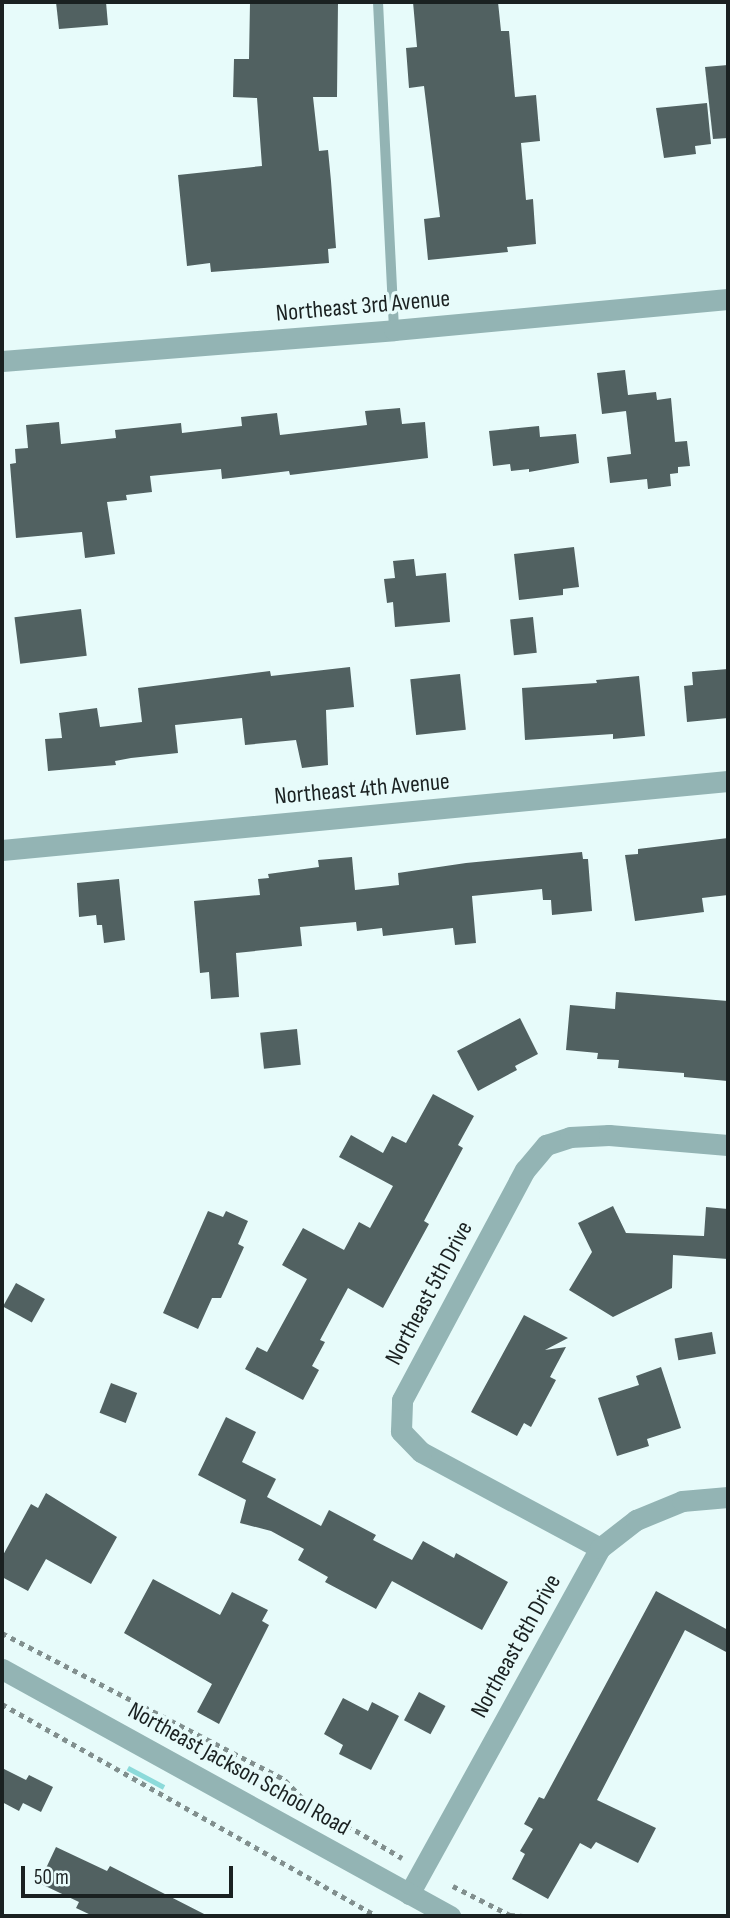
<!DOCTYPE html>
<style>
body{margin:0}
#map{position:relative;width:730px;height:1918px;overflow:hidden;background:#e7fbfa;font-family:"Sofia Sans Condensed",sans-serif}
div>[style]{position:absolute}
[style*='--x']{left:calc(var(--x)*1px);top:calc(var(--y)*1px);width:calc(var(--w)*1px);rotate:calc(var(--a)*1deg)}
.green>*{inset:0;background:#8cdada;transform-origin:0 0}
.building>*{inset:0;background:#516161;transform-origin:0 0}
.path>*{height:4.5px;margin-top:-2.25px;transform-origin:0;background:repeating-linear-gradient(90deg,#818f8e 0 5px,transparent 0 10px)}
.service>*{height:10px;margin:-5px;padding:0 5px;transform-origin:5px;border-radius:5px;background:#93b4b4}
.minor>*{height:21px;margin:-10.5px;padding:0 10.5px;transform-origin:10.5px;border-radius:10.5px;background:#93b4b4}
.tertiary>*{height:21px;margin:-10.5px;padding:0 10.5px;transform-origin:10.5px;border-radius:10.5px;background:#93b4b4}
span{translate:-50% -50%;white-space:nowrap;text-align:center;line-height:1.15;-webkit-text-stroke:7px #e7fbfa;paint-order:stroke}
.street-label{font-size:24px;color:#1a2121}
.frame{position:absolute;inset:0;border:4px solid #1a2121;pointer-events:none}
.scale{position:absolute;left:21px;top:1866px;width:212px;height:32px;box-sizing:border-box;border:4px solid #1a2121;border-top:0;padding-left:9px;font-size:21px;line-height:24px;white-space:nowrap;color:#1a2121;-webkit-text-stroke:5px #e7fbfa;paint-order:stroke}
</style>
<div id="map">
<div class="green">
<i style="left:160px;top:1720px;width:41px;height:5px;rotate:29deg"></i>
<i style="left:129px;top:1766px;width:41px;height:5px;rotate:28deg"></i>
</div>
<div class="building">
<i style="clip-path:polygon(56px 2px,106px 2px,108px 25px,59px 29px)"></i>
<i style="clip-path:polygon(250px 2px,338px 2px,337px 97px,313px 97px,319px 151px,328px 150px,331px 181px,336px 248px,328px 249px,329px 263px,211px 272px,210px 263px,187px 266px,178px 175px,262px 166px,257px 98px,233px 97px,234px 59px,249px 59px)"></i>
<i style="clip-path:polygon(413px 2px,498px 2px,501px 31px,509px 31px,515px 97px,536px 95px,540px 141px,521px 143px,526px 200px,533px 199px,536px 244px,507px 247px,508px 252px,428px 260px,424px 219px,440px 217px,424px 86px,409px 88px,406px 48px,417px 47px)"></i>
<i style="clip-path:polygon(728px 65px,728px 138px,713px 139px,705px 67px)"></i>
<i style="clip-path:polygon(707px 103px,711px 144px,695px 146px,696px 154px,664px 158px,656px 108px)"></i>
<i style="clip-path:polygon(625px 370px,628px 395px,656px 392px,657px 400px,671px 398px,675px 442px,687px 441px,690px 466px,678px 467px,678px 473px,670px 474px,671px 486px,648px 489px,647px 479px,610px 483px,607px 457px,631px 454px,626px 411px,602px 414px,597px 373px)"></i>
<i style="clip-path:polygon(400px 408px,402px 424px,425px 422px,428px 458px,290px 475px,289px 471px,222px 479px,221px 469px,150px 476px,152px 492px,126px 495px,127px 500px,107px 502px,115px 554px,85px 558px,82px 532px,16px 538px,10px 464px,16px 463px,15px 449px,28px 448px,26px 425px,59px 422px,61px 444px,116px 438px,115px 430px,181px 423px,182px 433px,242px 426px,241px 417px,277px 413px,280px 435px,367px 425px,365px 411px)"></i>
<i style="clip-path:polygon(539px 426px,540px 437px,576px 434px,579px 463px,529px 472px,529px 469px,511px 471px,510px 464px,493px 466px,489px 431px)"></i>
<i style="clip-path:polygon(574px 547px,579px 587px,563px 589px,563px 595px,519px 600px,514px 554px)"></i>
<i style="clip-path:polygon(414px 559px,416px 576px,446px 573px,450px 622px,395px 627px,393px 602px,387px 603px,384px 579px,395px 578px,393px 561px)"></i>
<i style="left:81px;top:609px;width:47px;height:67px;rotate:83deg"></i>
<i style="left:533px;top:617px;width:36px;height:23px;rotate:84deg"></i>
<i style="clip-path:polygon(350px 667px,354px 707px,326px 710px,328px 765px,302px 768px,296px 740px,245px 745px,242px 718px,175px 725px,178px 753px,131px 758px,115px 761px,116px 765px,48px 771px,45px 739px,62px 738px,59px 713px,97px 708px,100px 727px,142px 722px,138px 688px,270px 671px,271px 676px)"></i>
<i style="clip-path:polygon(728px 669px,728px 718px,687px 722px,684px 686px,693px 685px,692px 672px)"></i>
<i style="left:460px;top:674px;width:56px;height:50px;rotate:84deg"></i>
<i style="clip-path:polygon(639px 676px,645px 736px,613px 739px,613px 734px,525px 740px,522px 688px,597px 683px,596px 680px)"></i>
<i style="clip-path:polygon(728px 838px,728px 895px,702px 898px,704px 912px,635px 921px,625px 855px,638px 854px,638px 849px)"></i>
<i style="clip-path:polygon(582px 852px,583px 859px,588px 859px,592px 911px,552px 915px,551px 900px,543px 900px,542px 889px,472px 896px,476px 943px,455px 945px,453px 928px,383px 936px,382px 928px,357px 931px,356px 922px,300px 927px,302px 946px,236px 953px,239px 997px,211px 999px,209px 972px,200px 973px,194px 901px,260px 895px,258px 879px,269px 878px,268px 874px,319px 867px,318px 860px,352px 857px,355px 890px,399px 885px,398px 873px,466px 863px)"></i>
<i style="clip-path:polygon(119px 879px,125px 940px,104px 943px,102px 925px,97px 925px,96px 915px,79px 917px,77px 883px)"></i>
<i style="clip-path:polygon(616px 992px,728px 1001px,728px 1081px,684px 1077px,684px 1073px,618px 1068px,619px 1060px,597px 1059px,598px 1053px,566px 1050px,570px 1005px,615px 1009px)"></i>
<i style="clip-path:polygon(520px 1018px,538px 1054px,515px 1066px,517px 1070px,478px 1091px,457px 1051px)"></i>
<i style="left:297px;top:1029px;width:36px;height:37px;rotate:84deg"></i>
<i style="clip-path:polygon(433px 1094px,474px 1116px,458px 1145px,463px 1148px,424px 1221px,429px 1224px,383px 1308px,348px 1288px,320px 1340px,325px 1342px,312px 1366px,319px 1370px,303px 1400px,245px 1369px,257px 1347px,267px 1352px,307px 1279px,282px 1265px,303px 1228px,344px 1250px,359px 1222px,370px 1228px,393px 1186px,339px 1157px,351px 1135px,383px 1153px,392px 1136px,406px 1143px)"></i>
<i style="clip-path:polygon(613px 1206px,626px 1233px,704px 1236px,706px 1207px,728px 1209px,728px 1259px,673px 1255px,672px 1288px,613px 1317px,569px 1290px,592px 1252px,578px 1223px)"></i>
<i style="clip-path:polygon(208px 1211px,223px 1217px,226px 1211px,248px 1221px,238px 1244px,244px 1247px,221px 1298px,212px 1298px,198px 1329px,163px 1313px)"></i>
<i style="left:16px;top:1283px;width:33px;height:27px;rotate:29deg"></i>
<i style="clip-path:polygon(524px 1315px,568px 1338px,545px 1350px,566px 1347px,550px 1377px,556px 1380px,531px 1427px,524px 1423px,517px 1436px,471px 1412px)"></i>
<i style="left:712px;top:1332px;width:22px;height:38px;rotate:80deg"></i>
<i style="clip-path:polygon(661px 1367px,681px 1428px,647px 1439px,649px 1446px,617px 1456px,598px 1398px,639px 1385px,636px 1376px)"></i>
<i style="left:111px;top:1383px;width:28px;height:32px;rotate:21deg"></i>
<i style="clip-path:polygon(226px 1417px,256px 1432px,242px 1462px,276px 1479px,267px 1497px,321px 1526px,329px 1510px,376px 1535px,373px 1540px,412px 1560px,423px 1541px,454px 1558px,456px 1553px,508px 1582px,482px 1630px,392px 1581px,376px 1609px,325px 1582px,328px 1577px,298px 1560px,304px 1549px,271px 1531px,240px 1523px,246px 1500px,198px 1475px)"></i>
<i style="clip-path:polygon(46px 1493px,117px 1537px,91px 1584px,46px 1559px,28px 1591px,2px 1577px,2px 1557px,31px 1504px,38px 1508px)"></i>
<i style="clip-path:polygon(153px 1579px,220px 1615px,232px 1592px,268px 1610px,262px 1621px,269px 1625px,219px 1724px,197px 1712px,212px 1684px,124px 1633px)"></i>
<i style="clip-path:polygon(656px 1591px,728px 1630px,728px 1653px,685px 1630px,597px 1800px,656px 1828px,638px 1863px,596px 1842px,591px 1849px,580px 1843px,548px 1899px,512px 1879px,525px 1854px,520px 1851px,533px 1829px,524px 1824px,539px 1797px,544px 1799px)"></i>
<i style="left:419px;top:1692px;width:30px;height:32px;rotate:28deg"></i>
<i style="clip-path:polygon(343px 1698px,368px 1711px,372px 1702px,399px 1716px,371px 1770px,339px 1754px,343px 1745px,324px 1734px)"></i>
<i style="clip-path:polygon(2px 1768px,26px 1780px,29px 1775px,53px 1787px,41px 1812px,23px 1803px,19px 1811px,2px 1802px)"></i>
<i style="clip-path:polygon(56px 1847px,107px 1871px,110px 1866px,208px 1916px,93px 1916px,76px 1908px,79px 1902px,39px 1883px)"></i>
</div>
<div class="path">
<i style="--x:2;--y:1633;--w:319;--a:27.4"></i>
<i style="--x:285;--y:1780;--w:28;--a:46"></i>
<i style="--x:304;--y:1800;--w:114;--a:30.6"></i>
<i style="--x:2;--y:1704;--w:430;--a:29.5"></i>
<i style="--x:453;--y:1886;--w:64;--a:27"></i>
<i style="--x:510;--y:1915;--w:13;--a:4"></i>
</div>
<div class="service">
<i style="--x:378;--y:2;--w:328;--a:87.2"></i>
</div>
<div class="minor">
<i style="--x:2;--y:361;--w:393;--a:-4.5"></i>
<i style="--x:394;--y:330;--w:335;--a:-5.3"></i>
<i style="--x:2;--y:850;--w:729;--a:-5.43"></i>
<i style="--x:600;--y:1548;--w:203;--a:-151.8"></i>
<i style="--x:421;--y:1452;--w:29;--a:-134"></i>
<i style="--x:401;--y:1431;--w:31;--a:-88"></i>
<i style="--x:402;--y:1400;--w:261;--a:-61.9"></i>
<i style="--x:525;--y:1170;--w:33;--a:-50"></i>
<i style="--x:546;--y:1145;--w:25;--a:-18"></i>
<i style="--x:570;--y:1137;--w:39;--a:-3"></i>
<i style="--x:609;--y:1135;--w:119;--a:4.8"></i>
<i style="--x:409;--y:1894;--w:395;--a:-61.1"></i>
<i style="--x:600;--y:1548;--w:46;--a:-37.9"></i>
<i style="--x:636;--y:1520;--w:50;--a:-22.4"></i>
<i style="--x:682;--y:1501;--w:46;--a:-5"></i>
</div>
<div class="tertiary">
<i style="--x:2;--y:1669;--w:512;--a:28.87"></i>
</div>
<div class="street-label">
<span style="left:363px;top:306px;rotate:-5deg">Northeast 3rd Avenue</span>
<span style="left:362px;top:789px;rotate:-5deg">Northeast 4th Avenue</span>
<span style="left:429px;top:1293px;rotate:-62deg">Northeast 5th Drive</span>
<span style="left:516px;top:1646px;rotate:-61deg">Northeast 6th Drive</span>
<span style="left:239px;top:1769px;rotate:29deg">Northeast Jackson School Road</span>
</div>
<div class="frame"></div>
<div class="scale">50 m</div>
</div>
